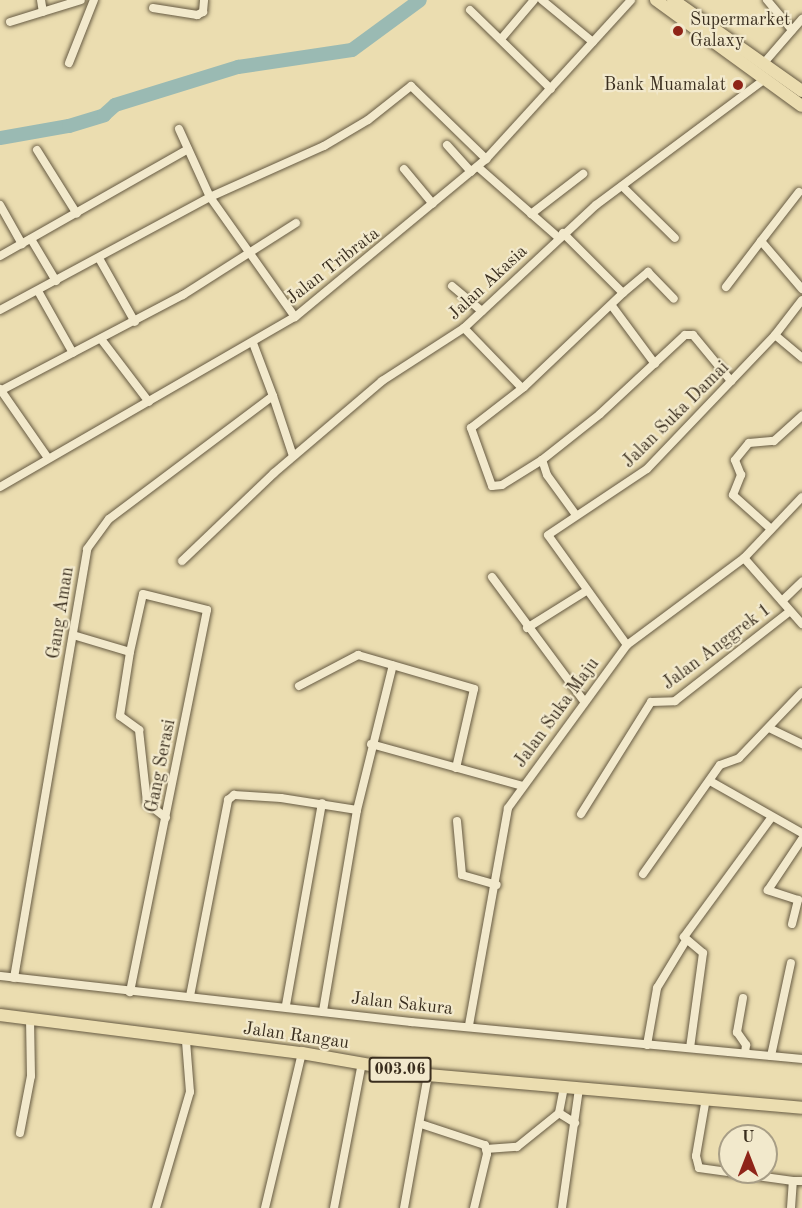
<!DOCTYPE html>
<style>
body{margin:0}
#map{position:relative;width:802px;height:1208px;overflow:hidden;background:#ebddb0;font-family:"Old Standard TT",serif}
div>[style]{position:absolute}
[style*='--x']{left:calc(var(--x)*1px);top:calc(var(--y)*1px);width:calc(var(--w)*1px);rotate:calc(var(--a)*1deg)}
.river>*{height:14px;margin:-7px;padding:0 7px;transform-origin:7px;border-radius:7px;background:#9abab3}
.roads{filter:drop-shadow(0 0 2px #665a42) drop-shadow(0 0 2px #665a42)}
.minor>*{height:8px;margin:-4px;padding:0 4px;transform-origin:4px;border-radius:4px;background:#f2e9cc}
.primary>*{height:12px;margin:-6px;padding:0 6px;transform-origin:6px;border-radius:6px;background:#ebddb0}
.trunk>*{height:12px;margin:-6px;padding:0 6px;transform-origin:6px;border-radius:6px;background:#ebddb0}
.dots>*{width:16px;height:16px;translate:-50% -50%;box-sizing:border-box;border:3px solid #f2e9cc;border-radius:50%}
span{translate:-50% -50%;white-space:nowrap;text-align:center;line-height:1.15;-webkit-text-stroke:4.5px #f2e9cc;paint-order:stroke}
.shield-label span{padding:2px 4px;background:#f2e9cc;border:2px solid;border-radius:4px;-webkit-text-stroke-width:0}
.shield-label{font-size:16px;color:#3a2e1e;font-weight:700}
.poi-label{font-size:18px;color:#3a2e1e}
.left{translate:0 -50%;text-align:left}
.right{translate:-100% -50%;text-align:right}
.street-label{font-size:18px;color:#3a2e1e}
.north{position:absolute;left:718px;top:1124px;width:60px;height:60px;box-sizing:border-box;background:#f2e9cc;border:2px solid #a89e86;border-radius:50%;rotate:0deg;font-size:16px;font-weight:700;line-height:24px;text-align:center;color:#3a2e1e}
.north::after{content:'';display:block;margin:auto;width:21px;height:27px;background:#8f2418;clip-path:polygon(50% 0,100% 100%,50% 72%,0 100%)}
</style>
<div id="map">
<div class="river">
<i style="--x:0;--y:138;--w:70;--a:-9.9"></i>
<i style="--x:69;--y:126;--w:37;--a:-17"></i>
<i style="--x:104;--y:115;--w:15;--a:-42"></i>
<i style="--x:115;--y:105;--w:129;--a:-17.2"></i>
<i style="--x:238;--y:67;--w:115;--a:-8.5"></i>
<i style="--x:352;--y:50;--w:84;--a:-36.3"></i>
</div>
<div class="roads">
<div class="minor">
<i style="--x:41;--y:0;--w:12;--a:81"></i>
<i style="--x:542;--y:0;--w:66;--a:39.5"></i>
<i style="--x:767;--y:0;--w:39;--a:50"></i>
<i style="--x:153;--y:8;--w:45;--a:9"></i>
<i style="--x:197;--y:15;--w:7;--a:-27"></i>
<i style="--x:203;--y:12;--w:12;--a:-85"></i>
<i style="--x:470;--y:10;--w:113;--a:44.3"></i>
<i style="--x:10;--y:22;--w:74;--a:-17.2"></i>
<i style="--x:501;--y:39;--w:51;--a:-49.8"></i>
<i style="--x:69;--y:63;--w:68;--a:-68.4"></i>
<i style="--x:763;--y:64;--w:60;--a:-49.1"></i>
<i style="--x:179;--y:129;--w:75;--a:65.5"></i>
<i style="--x:210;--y:197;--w:147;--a:54.7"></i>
<i style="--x:447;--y:145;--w:36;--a:48"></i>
<i style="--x:37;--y:150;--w:75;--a:58"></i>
<i style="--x:478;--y:167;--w:108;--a:41.2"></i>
<i style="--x:404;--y:169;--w:45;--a:50.4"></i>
<i style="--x:622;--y:186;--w:74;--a:44.5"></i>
<i style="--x:799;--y:192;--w:62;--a:127.8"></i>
<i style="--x:761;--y:241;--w:63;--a:49.5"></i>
<i style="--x:0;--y:205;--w:45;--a:60.6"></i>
<i style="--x:531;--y:214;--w:66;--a:-37.6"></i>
<i style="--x:31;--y:239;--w:49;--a:59.2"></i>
<i style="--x:0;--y:256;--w:216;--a:-29.6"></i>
<i style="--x:100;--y:260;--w:71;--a:60.6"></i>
<i style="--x:452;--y:286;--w:39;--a:40"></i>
<i style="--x:726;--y:287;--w:58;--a:-52.7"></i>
<i style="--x:38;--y:291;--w:71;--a:60.6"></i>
<i style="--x:623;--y:293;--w:33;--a:-40"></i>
<i style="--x:648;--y:272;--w:37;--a:46"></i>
<i style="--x:612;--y:306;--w:72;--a:53.4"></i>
<i style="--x:0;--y:310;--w:238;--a:-28.3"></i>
<i style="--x:210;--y:197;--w:125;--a:-24.1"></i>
<i style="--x:324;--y:146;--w:51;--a:-30.6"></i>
<i style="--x:368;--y:120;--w:55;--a:-38.3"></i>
<i style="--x:411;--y:86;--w:105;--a:44.2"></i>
<i style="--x:464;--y:328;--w:83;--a:46"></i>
<i style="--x:775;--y:335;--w:35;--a:40"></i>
<i style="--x:101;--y:339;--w:79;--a:52.7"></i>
<i style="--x:0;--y:389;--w:84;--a:55.2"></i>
<i style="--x:0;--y:391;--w:207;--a:-27.7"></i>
<i style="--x:183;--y:295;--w:134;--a:-32.5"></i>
<i style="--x:273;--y:396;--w:63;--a:71.6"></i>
<i style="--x:542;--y:460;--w:47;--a:148"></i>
<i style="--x:502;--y:485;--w:10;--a:174"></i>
<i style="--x:492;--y:486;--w:62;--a:-109.9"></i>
<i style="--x:471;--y:428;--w:67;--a:-37.7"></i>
<i style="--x:524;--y:387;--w:137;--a:-43.5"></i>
<i style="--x:623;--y:293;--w:85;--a:-135"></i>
<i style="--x:0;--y:487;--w:340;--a:-30"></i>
<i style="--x:295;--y:317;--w:248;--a:-39.6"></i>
<i style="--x:486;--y:159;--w:215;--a:-47.6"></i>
<i style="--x:576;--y:515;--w:49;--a:-125.9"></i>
<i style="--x:547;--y:475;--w:16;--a:-108"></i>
<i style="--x:542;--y:460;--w:74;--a:-38.4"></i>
<i style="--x:600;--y:414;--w:116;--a:-42.9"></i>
<i style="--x:685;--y:335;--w:8;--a:0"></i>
<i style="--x:693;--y:335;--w:60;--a:50.4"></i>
<i style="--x:771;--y:529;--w:51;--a:-138.2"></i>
<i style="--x:733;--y:495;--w:22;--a:-68"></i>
<i style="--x:741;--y:475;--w:16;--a:-112"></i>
<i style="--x:735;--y:460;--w:22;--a:-51"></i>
<i style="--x:749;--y:443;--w:25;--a:-5"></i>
<i style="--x:774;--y:441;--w:38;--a:-42"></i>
<i style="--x:744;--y:558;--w:88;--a:48.7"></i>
<i style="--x:182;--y:561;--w:127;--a:-43.7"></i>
<i style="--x:274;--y:473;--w:142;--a:-40.4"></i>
<i style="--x:382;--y:381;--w:98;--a:-32.9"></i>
<i style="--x:464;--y:328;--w:180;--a:-43"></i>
<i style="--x:596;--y:205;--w:211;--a:-36.7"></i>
<i style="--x:492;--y:577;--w:153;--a:53.5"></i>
<i style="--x:782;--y:601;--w:28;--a:-44"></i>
<i style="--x:527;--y:628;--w:70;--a:-32.1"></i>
<i style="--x:73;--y:635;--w:59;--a:16.6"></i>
<i style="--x:130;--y:652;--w:59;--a:-77.4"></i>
<i style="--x:143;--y:594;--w:66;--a:14"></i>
<i style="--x:207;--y:610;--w:390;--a:101.4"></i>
<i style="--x:627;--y:645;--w:135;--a:-125.7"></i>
<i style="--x:548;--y:535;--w:119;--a:-33.7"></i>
<i style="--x:647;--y:469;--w:185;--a:-46.3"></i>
<i style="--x:775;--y:335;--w:44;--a:-52.4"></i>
<i style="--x:130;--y:652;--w:65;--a:98.9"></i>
<i style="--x:120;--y:716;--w:24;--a:36"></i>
<i style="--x:139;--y:730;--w:73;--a:83.7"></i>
<i style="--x:147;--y:803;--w:24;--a:38"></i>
<i style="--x:299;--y:686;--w:67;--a:-27.7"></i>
<i style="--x:358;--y:655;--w:121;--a:16.3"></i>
<i style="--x:474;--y:689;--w:81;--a:102.8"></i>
<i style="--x:769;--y:728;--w:37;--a:26"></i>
<i style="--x:371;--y:744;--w:157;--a:15.5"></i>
<i style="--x:710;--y:781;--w:106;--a:29.5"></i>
<i style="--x:357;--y:810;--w:149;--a:-76.1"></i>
<i style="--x:581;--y:814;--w:132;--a:-58"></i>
<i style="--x:651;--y:702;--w:24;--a:-2"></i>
<i style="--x:675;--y:701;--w:146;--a:-38"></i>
<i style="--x:457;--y:821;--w:54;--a:84.7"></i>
<i style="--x:462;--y:875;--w:36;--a:16"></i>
<i style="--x:643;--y:874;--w:133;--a:-54.8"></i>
<i style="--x:720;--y:765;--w:20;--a:-20"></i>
<i style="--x:739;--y:758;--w:91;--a:-46.3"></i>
<i style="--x:792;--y:924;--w:25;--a:-76"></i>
<i style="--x:798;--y:900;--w:32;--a:-162"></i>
<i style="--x:768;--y:890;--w:61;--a:-56.3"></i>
<i style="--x:0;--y:976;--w:414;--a:6.4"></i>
<i style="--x:411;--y:1022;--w:393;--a:5.4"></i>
<i style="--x:14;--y:978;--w:435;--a:-80.3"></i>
<i style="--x:87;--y:549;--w:37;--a:-54"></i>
<i style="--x:109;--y:519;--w:205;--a:-36.9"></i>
<i style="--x:273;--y:396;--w:57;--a:-110.7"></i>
<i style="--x:190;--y:996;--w:200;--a:-79"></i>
<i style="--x:228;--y:800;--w:8;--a:-40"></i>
<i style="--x:234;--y:795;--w:47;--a:3.7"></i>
<i style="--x:281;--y:798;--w:77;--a:9"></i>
<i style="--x:357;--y:810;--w:203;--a:99.6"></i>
<i style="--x:743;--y:998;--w:35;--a:100"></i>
<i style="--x:737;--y:1032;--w:16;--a:55"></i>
<i style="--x:746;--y:1045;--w:8;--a:97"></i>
<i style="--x:286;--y:1005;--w:205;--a:-79.9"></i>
<i style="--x:469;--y:1025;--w:220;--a:-79.8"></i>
<i style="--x:508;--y:808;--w:202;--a:-53.9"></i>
<i style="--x:627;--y:645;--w:146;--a:-36.6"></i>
<i style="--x:744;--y:558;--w:84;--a:-46.4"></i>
<i style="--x:647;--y:1045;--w:58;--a:-80"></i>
<i style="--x:657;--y:988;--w:54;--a:-58.7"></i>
<i style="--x:690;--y:1048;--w:96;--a:-82.2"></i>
<i style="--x:703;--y:953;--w:25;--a:-140"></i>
<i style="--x:684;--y:937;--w:147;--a:-53.8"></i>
<i style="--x:771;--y:1056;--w:95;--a:-77.9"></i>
<i style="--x:564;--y:1087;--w:26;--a:101"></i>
<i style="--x:559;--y:1113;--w:19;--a:32"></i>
<i style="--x:706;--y:1098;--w:59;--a:99.8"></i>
<i style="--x:696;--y:1156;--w:12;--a:76"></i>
<i style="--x:699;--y:1168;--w:95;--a:7.9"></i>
<i style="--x:421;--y:1124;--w:67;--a:18.2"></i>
<i style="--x:485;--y:1145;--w:9;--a:77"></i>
<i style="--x:487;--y:1154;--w:56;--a:103.5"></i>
<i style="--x:20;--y:1133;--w:58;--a:-79.1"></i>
<i style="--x:31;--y:1076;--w:58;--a:-91"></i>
<i style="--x:486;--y:1149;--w:31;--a:-4"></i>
<i style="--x:517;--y:1147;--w:54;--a:-39"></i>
<i style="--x:156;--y:1208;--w:121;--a:-73.7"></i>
<i style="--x:190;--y:1092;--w:51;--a:-94.5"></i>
<i style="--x:265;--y:1208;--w:159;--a:-76.6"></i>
<i style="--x:334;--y:1208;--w:148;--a:-79.1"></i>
<i style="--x:404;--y:1208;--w:135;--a:-79.8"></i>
<i style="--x:562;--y:1208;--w:120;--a:-81.9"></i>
<i style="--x:791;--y:1208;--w:27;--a:-86"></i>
<i style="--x:793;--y:1181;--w:9;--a:0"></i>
</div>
<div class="primary">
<i style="--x:0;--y:1015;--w:304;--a:7.2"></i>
<i style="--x:302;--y:1053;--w:128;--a:9.9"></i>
<i style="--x:428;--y:1075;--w:375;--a:5"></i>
</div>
<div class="trunk">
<i style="--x:656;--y:0;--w:180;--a:36"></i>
<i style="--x:673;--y:0;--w:158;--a:35.2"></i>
</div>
</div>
<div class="dots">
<i style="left:678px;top:31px;background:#8f2418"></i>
<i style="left:738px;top:85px;background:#8f2418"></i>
</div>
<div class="shield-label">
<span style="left:400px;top:1070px">003.06</span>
</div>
<div class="poi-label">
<span class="left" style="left:690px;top:31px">Supermarket<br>Galaxy</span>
<span class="right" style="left:726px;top:85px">Bank Muamalat</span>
</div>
<div class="street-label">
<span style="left:333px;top:266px;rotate:-38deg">Jalan Tribrata</span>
<span style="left:488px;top:283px;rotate:-43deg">Jalan Akasia</span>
<span style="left:676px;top:415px;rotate:-45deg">Jalan Suka Damai</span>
<span style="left:61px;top:613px;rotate:-81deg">Gang Aman</span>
<span style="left:717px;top:647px;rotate:-37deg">Jalan Anggrek 1</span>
<span style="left:557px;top:713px;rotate:-54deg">Jalan Suka Maju</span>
<span style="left:161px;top:766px;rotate:-79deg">Gang Serasi</span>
<span style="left:402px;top:1004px;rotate:6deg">Jalan Sakura</span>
<span style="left:296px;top:1036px;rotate:8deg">Jalan Rangau</span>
</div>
<div class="north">U</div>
</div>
